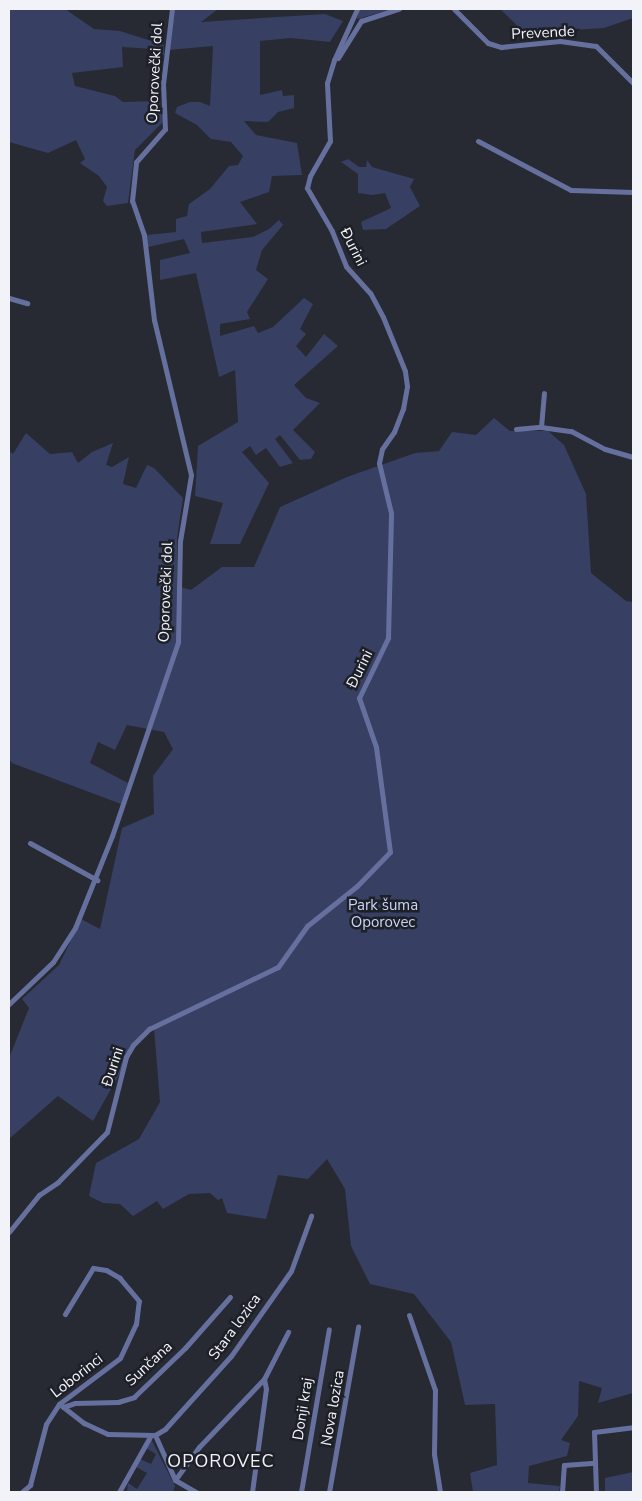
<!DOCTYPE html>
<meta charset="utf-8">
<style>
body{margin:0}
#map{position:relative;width:642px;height:1501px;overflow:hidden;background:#272a32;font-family:"Nunito Sans",sans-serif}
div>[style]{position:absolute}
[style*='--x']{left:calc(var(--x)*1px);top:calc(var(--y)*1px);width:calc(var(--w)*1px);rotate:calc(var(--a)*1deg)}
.green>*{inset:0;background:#373f62}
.minor>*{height:5px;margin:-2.5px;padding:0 2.5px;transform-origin:2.5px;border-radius:2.5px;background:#66709e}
span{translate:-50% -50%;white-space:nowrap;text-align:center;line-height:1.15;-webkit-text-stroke:5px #1e2028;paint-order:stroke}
.street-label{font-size:15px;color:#f2f3f9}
.park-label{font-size:15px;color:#c9d3f7}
.quarter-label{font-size:18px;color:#f2f3f9;letter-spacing:1px}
.frame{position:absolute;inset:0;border:10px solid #f2f3f9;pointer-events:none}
</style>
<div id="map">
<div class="green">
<i style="clip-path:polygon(9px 9px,65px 9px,94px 29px,120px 31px,164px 45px,164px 55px,158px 55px,154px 49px,122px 47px,123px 67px,72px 73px,75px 86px,115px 96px,123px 102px,159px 101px,163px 122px,135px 150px,128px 203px,107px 206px,103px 201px,107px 187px,99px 176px,80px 163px,85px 159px,76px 140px,48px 153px,9px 142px)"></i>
<i style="clip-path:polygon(172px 9px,218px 9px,201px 22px,325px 14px,343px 21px,330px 42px,291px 38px,260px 41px,260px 95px,282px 90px,283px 96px,294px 95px,294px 108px,278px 112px,268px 122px,244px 121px,256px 135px,297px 143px,302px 175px,272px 176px,269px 192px,240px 202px,257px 224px,201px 232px,202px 243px,253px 237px,269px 229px,279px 220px,283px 225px,262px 250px,256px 270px,268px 279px,247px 312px,250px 319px,220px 324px,220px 336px,254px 326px,258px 333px,273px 327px,304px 298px,313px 304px,300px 329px,306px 334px,296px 346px,306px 357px,324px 334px,338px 346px,294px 385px,306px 398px,320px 403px,293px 430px,315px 452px,311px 459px,300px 460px,280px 435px,275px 439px,293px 463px,280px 467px,266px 448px,256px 455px,250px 446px,242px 452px,269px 483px,240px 544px,210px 544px,223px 503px,195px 496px,198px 446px,238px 422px,235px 370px,219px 377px,196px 273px,160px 280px,160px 260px,190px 253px,184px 239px,148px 247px,147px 235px,176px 232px,176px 219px,187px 216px,189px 204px,210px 189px,229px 166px,238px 165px,243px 156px,231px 142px,211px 139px,197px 125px,175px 113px,177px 107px,190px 102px,200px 102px,210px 106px,213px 46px,169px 50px)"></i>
<i style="clip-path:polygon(359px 9px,393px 9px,357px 19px)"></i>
<i style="clip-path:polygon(500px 9px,633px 9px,633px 18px,604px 28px,525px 33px)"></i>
<i style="clip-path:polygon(348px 159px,359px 167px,366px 167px,367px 160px,372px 167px,414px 179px,410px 187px,420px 206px,386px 229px,363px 230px,361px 222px,391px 208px,385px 193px,373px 195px,358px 193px,358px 174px,341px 162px)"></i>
<i style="clip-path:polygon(494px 418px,510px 431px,548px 431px,564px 445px,586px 494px,591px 573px,626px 601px,633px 602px,633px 1393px,598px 1403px,602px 1388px,579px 1381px,578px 1416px,561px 1440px,570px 1443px,567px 1456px,529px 1466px,528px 1483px,560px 1486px,559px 1492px,473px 1492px,470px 1473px,497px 1465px,495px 1404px,465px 1405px,451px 1342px,414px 1294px,370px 1284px,351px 1246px,345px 1189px,327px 1159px,308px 1179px,278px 1175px,266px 1219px,227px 1213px,222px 1198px,218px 1200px,210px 1193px,189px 1194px,163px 1209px,157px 1201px,133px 1216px,120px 1204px,103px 1203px,89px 1196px,96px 1163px,139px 1139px,160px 1102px,154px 1028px,137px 1043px,93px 1121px,58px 1096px,9px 1139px,9px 1058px,29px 1008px,22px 999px,59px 965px,81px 919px,100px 929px,122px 828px,154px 814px,153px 776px,173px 749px,164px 732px,127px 725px,115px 750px,98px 742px,90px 763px,128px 783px,121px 804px,12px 763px,9px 759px,9px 451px,13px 454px,26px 433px,50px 454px,72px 452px,78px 463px,92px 452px,113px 443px,106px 465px,112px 467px,129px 457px,123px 484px,136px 488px,147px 465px,154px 468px,183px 498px,177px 538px,177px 586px,191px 590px,222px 567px,254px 567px,280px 507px,347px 477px,415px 453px,439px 451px,452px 432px,476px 435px)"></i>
<i style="clip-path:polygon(151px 1439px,175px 1486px,173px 1492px,127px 1492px,128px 1483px,137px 1489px,147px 1473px,136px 1467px,140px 1459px,151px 1464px,156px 1454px,146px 1448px)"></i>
<i style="clip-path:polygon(633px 1472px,633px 1492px,605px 1492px,605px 1478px)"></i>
</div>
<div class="minor">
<i style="--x:454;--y:9;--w:48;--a:45"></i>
<i style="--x:488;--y:43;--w:14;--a:17"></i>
<i style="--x:501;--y:47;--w:59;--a:-5.8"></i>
<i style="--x:560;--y:41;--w:36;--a:8"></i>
<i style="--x:596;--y:46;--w:52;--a:45"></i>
<i style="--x:338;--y:58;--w:44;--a:-58.1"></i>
<i style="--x:361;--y:21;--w:40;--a:-18"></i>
<i style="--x:478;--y:141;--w:105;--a:27.8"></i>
<i style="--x:571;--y:190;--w:62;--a:1.8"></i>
<i style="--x:9;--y:298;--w:19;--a:16"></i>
<i style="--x:541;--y:427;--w:34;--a:-85"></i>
<i style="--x:516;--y:429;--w:25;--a:-5"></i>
<i style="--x:541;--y:427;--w:30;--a:8"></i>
<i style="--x:571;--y:431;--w:38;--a:28"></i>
<i style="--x:605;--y:449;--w:29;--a:16"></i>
<i style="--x:30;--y:843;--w:77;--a:28.9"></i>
<i style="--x:9;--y:1004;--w:61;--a:-43.7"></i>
<i style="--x:53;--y:962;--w:40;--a:-57.1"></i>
<i style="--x:75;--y:928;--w:99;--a:-68.1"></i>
<i style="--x:112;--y:836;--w:205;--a:-71.2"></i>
<i style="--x:178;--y:642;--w:101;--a:-88.9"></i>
<i style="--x:180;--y:541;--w:67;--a:-80.5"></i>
<i style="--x:191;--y:475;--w:159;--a:-103.4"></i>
<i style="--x:154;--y:320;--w:86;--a:-96.7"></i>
<i style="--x:144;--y:235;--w:36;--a:-109"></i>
<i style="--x:132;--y:201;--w:39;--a:-84"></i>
<i style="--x:136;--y:162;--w:44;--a:-48.7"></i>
<i style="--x:165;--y:129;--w:45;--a:-92.5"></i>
<i style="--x:163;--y:84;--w:76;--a:-83.2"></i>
<i style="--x:9;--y:1232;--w:48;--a:-51"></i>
<i style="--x:39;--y:1195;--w:23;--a:-34"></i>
<i style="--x:58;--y:1182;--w:70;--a:-45.6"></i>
<i style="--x:107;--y:1132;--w:77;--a:-75.8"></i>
<i style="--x:126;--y:1057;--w:14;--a:-60"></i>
<i style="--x:133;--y:1045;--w:23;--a:-45"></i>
<i style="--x:149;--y:1029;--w:143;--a:-25.7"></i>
<i style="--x:278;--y:967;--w:50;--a:-54.7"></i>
<i style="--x:307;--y:926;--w:64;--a:-38.7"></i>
<i style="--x:357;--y:886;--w:47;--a:-45.9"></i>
<i style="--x:390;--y:852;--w:106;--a:-97.6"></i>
<i style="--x:376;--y:747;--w:52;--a:-109.1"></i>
<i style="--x:359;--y:698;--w:67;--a:-64.2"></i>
<i style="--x:388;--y:638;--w:125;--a:-88.6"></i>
<i style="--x:391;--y:513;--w:51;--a:-103.5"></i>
<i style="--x:379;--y:463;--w:14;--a:-78"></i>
<i style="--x:382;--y:449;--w:21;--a:-55"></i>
<i style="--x:394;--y:432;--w:25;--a:-69"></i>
<i style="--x:403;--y:409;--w:23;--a:-80"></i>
<i style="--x:407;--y:386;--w:15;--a:-98"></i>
<i style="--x:405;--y:371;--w:58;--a:-112.2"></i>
<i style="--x:383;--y:317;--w:27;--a:-118"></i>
<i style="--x:370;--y:293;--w:36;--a:-132"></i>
<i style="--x:346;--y:266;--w:38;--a:-112"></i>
<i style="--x:332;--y:231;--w:50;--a:-120.2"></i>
<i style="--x:307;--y:188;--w:12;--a:-76"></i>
<i style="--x:310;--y:176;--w:40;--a:-60.3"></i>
<i style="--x:330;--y:141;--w:58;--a:-93"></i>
<i style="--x:327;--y:83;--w:24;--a:-73"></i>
<i style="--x:334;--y:60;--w:56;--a:-65.7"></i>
<i style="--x:409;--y:1315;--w:79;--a:70.9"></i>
<i style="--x:435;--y:1390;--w:64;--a:90.9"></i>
<i style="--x:434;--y:1454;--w:38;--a:81"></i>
<i style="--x:62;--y:1406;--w:28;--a:38"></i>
<i style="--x:84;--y:1423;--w:26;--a:25"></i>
<i style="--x:108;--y:1434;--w:47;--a:1.2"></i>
<i style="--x:155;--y:1435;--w:49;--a:66"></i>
<i style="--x:175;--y:1480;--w:24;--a:30"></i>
<i style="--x:63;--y:1407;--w:13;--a:-18"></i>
<i style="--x:75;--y:1403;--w:43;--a:-1.3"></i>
<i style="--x:118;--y:1402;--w:17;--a:-17"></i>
<i style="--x:134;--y:1397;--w:71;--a:-43.9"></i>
<i style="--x:185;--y:1348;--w:68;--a:-48.6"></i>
<i style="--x:155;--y:1435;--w:12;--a:-31"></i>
<i style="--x:165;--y:1429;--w:98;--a:-47.9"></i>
<i style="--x:231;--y:1356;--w:104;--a:-54.8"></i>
<i style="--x:291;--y:1271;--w:59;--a:-70"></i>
<i style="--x:175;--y:1480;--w:41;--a:-54"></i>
<i style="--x:199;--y:1447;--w:94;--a:-46.3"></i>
<i style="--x:264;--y:1379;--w:53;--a:-62.9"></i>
<i style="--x:22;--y:1492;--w:11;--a:-41"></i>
<i style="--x:30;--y:1485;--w:63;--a:-75.3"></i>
<i style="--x:46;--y:1424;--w:24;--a:-57"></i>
<i style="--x:59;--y:1404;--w:76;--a:-37"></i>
<i style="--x:120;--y:1358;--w:38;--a:-65"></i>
<i style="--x:136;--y:1324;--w:23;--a:-83"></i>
<i style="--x:139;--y:1301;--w:30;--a:-130"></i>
<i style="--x:120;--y:1278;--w:16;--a:-150"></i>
<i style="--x:106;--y:1270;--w:13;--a:-171"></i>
<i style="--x:93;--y:1268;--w:54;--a:121.3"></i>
<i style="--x:119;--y:1492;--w:65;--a:-60.7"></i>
<i style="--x:252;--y:1492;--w:104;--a:-82.3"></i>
<i style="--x:266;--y:1389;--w:10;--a:-101"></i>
<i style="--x:301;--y:1492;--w:165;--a:-80.3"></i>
<i style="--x:329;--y:1492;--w:168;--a:-80"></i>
<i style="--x:562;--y:1492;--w:27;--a:-86"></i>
<i style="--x:564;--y:1465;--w:31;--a:-4"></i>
<i style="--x:596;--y:1492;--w:60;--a:-91.9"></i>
<i style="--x:594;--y:1432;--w:39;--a:-7"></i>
</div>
<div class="street-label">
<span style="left:543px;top:33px;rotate:-3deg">Prevende</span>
<span style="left:155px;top:73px;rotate:-87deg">Oporovečki dol</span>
<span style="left:353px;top:247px;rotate:63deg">Đurini</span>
<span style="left:166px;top:592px;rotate:-88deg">Oporovečki dol</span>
<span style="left:360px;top:669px;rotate:-64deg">Đurini</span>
<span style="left:113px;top:1067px;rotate:-72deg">Đurini</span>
<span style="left:235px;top:1327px;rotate:-54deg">Stara lozica</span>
<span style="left:149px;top:1364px;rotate:-43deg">Sunčana</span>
<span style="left:77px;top:1376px;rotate:-38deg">Loborinci</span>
<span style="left:333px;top:1408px;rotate:-80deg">Nova lozica</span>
<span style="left:303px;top:1409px;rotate:-81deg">Donji kraj</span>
</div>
<div class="park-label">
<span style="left:383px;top:914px">Park šuma<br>Oporovec</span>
</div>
<div class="quarter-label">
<span style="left:221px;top:1461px">OPOROVEC</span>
</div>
<div class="frame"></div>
</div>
